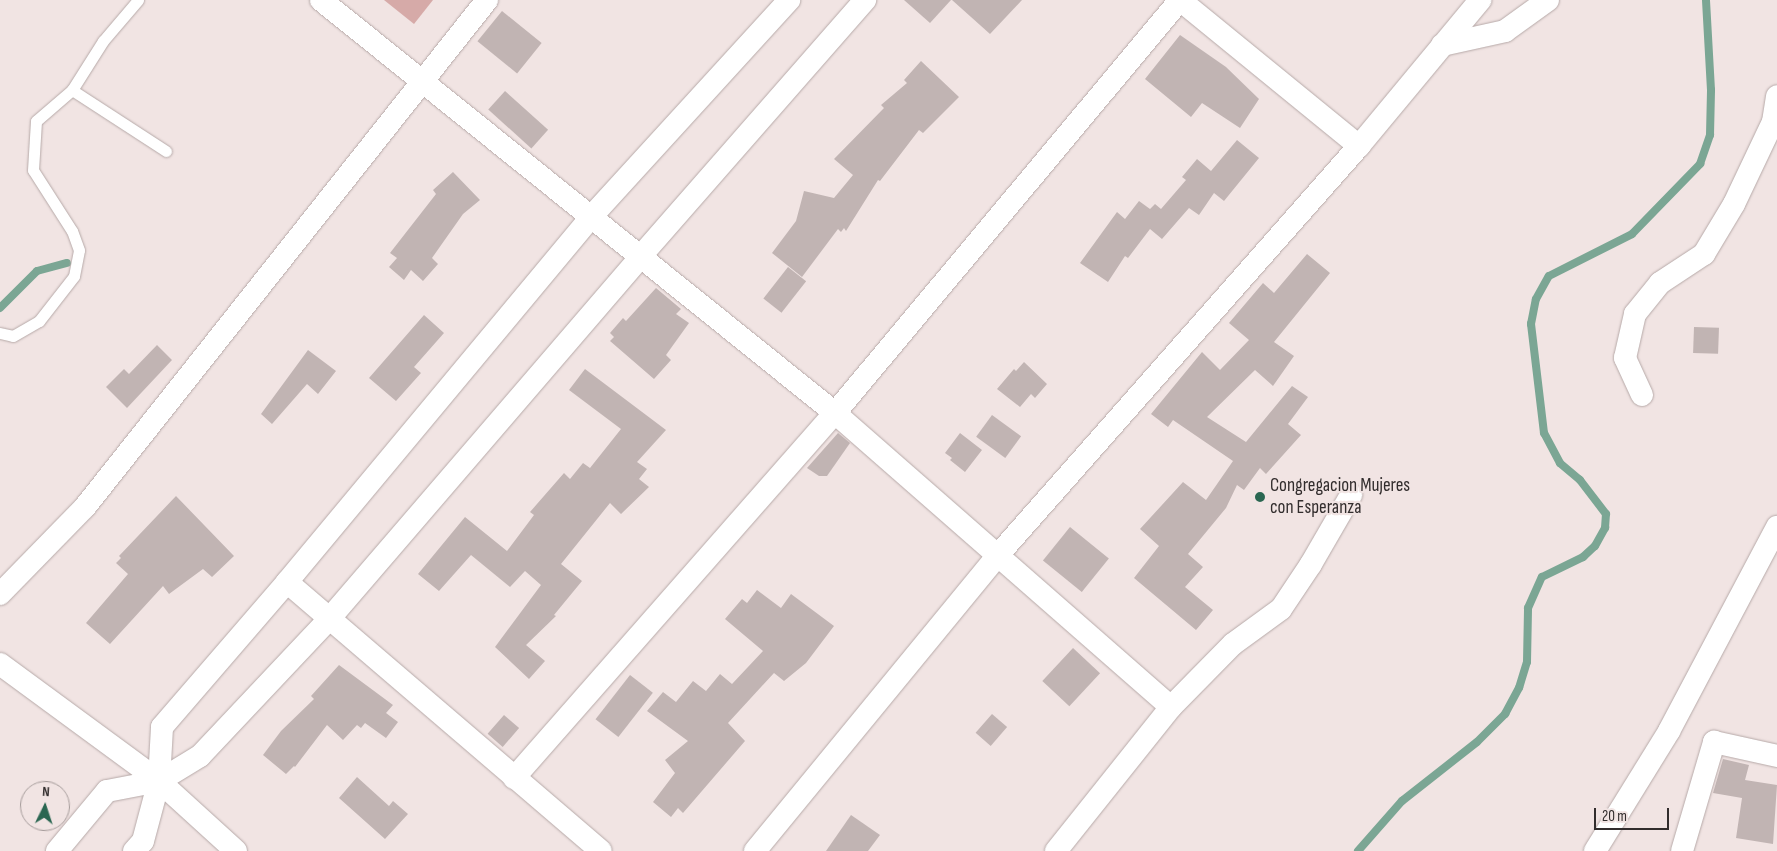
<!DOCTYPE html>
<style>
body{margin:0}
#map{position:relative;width:1777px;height:851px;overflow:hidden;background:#f1e4e3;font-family:"Sofia Sans Condensed",sans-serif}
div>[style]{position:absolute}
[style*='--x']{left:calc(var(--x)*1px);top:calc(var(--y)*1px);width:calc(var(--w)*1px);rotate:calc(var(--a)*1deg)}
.green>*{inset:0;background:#d6aaa8}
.stream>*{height:8px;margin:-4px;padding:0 4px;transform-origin:4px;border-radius:4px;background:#7ba694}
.building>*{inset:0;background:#c1b4b3;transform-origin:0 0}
.roads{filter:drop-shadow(0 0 1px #b6a9a8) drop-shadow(0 0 1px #b6a9a8)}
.service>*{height:11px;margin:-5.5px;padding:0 5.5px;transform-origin:5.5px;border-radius:5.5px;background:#fff}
.minor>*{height:22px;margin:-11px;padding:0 11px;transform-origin:11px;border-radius:11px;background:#fff}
.dots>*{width:14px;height:14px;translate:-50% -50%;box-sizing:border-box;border:2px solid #f1e4e3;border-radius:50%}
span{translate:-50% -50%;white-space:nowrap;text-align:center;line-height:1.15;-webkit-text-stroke:4.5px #f1e4e3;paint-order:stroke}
.poi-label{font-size:19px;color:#322d2d}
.left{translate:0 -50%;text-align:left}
.north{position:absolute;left:20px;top:781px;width:50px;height:50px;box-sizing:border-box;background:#f1e4e3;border:1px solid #a59b9a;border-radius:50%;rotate:4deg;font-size:14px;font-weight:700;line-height:20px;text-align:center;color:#322d2d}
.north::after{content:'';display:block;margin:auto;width:18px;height:22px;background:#2a6651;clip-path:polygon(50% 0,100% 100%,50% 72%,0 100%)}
.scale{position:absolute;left:1594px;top:808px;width:75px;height:22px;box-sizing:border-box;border:2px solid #322d2d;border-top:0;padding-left:6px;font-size:15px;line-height:18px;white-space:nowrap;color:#322d2d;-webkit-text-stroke:4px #f1e4e3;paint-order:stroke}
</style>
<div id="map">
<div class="green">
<i style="clip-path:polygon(384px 0,433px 0,414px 24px)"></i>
</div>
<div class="stream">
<i style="--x:0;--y:308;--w:52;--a:-45"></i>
<i style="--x:37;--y:271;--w:31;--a:-15"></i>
<i style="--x:1358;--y:851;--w:67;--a:-48.7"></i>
<i style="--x:1402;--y:801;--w:95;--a:-38.2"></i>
<i style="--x:1477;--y:742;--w:40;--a:-45"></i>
<i style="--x:1505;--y:714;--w:30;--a:-62"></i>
<i style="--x:1519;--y:688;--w:27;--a:-73"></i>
<i style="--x:1527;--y:662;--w:54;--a:-88.9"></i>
<i style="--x:1528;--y:608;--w:34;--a:-66"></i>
<i style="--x:1542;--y:577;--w:46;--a:-26"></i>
<i style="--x:1583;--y:557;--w:16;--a:-43"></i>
<i style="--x:1595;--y:546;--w:21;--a:-61"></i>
<i style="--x:1605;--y:528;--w:14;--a:-86"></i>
<i style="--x:1606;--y:514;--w:43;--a:-127.4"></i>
<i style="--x:1580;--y:480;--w:26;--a:-140"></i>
<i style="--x:1560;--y:463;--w:34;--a:-118"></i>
<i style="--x:1544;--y:433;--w:110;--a:-96.8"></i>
<i style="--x:1531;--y:324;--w:25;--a:-79"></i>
<i style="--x:1536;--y:299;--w:26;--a:-61"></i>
<i style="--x:1549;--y:276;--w:93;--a:-26.8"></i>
<i style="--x:1632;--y:234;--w:98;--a:-45.8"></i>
<i style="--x:1700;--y:164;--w:31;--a:-71"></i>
<i style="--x:1710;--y:135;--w:45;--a:-88.7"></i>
<i style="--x:1711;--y:90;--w:90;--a:-93.2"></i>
</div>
<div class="building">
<i style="clip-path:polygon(904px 0,951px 0,930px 23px)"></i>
<i style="clip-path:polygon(952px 0,1022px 0,990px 34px)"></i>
<i style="left:502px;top:11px;width:51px;height:39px;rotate:39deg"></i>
<i style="clip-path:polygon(1180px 35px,1226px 67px,1259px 99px,1240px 128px,1202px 103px,1191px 117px,1145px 79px)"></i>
<i style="clip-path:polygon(921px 61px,959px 97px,923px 133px,919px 130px,880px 181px,878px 180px,846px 231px,844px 228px,841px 232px,838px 229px,802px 277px,772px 253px,796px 221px,804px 191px,834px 198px,853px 175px,834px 159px,884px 108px,881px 105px,907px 83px,904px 80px)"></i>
<i style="left:505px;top:91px;width:58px;height:25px;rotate:42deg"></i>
<i style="clip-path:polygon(1237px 140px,1259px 158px,1224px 201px,1214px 193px,1199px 215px,1189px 208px,1162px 239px,1150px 229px,1128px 258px,1125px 256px,1108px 282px,1080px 263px,1117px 212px,1125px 219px,1139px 201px,1150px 209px,1155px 204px,1161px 209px,1186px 180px,1182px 177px,1197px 159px,1211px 171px)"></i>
<i style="clip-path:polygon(453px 172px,480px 200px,463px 214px,432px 258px,438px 264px,423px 281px,411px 270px,404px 280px,389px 267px,397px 258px,390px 253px,436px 194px,433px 190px)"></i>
<i style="clip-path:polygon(1307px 254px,1330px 273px,1274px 342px,1294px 356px,1273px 386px,1255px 370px,1207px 417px,1246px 442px,1292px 386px,1308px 397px,1288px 424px,1301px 435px,1266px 474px,1260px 468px,1244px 490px,1237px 485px,1226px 508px,1188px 554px,1203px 567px,1185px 587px,1213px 610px,1196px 630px,1134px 578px,1159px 546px,1140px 529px,1183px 482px,1206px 500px,1233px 461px,1173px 420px,1168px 427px,1151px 414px,1202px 352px,1220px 370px,1249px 340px,1229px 323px,1263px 283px,1274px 293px)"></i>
<i style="left:788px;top:267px;width:23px;height:40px;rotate:38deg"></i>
<i style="clip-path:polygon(656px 288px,681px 309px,676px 314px,689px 323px,666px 355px,671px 360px,654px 379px,610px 341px,614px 337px,610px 333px,623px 318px,626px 321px)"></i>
<i style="clip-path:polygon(424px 315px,444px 333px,414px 367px,421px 373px,396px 401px,369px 378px)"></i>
<i style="left:1694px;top:327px;width:25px;height:26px;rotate:2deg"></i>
<i style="clip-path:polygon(157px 345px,172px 360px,127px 408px,106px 387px,124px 369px,129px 374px)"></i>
<i style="clip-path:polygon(308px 350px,336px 371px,318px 394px,307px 384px,272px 424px,261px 414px)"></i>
<i style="clip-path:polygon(1024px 362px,1047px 384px,1035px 398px,1031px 394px,1020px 407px,997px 389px,1014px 369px,1016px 371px)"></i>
<i style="clip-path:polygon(585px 369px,666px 430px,637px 462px,647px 469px,639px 479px,649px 487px,621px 514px,610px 503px,561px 564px,582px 581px,554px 615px,556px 616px,526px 645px,545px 661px,529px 679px,495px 647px,541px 585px,525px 571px,510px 587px,471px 555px,439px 591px,418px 574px,465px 517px,507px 551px,534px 515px,530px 512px,564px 473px,570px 479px,583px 463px,590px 468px,621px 429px,569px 390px)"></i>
<i style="left:992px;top:415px;width:36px;height:27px;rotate:36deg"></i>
<i style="clip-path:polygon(838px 433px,850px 443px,827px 476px,819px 476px,807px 468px)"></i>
<i style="clip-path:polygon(960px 433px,982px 450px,965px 472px,950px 460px,952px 458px,945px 453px)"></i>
<i style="clip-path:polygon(176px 496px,234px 556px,212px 577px,203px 569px,169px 594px,163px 586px,110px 644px,86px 623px,128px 574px,116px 563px,121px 558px,119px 556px)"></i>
<i style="left:1070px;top:527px;width:50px;height:43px;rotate:39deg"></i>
<i style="clip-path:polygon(757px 590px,781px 608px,791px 594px,834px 626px,806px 663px,784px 681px,774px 673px,728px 723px,745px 741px,683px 813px,678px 808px,671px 817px,653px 802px,675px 773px,665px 760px,688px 741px,647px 711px,663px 692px,676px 702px,693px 681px,706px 691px,720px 674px,732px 684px,763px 651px,725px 619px,742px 599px,747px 603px)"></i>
<i style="left:1073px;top:648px;width:37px;height:45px;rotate:43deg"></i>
<i style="clip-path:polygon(339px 665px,393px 705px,386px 713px,398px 722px,386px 738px,365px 723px,361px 728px,357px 725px,343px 740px,327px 725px,295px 767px,294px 766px,286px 774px,263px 755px,281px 731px,314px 699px,311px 696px)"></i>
<i style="left:630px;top:675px;width:29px;height:56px;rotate:38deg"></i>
<i style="left:992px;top:714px;width:20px;height:25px;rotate:41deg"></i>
<i style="left:504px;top:715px;width:20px;height:25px;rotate:41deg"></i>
<i style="clip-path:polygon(1723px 759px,1749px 765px,1745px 780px,1777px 785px,1773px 844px,1736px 838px,1742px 798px,1713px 793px)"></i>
<i style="clip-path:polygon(357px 777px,389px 806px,393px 801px,408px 814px,385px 839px,339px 798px)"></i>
<i style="clip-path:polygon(851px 815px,880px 835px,868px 851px,826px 851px)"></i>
</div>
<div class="roads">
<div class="service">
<i style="--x:72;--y:90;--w:58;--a:-57.7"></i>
<i style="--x:103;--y:41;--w:54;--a:-49.5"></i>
<i style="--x:0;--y:333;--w:13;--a:13"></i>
<i style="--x:13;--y:336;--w:30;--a:-30"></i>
<i style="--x:39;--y:321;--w:57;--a:-52.1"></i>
<i style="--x:74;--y:276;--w:26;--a:-79"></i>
<i style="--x:79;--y:250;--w:20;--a:-110"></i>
<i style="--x:72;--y:231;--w:72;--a:-122.6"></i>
<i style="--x:33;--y:170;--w:49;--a:-86.5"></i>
<i style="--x:36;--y:121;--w:48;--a:-40.7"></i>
<i style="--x:72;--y:90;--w:112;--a:33"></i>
</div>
<div class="minor">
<i style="--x:321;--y:0;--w:659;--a:38.78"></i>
<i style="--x:835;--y:413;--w:446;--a:41.2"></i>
<i style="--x:1180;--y:0;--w:231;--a:39.2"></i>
<i style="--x:1442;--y:45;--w:65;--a:-12.5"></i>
<i style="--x:1505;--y:31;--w:53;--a:-35.8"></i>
<i style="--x:1642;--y:395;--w:41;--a:-114.7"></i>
<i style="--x:1625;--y:358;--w:45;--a:-77.2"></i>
<i style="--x:1635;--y:314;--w:40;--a:-51"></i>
<i style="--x:1660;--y:283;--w:53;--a:-33.4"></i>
<i style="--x:1704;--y:254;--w:58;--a:-59"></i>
<i style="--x:1734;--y:204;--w:91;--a:-64.6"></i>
<i style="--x:1773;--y:122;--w:26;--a:-81"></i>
<i style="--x:287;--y:582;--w:413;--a:40.6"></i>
<i style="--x:0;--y:594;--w:122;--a:-45.7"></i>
<i style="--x:85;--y:507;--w:647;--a:-51.59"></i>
<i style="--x:0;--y:664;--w:197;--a:36.3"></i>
<i style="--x:159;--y:781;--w:104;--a:42.3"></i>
<i style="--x:514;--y:778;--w:486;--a:-48.7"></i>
<i style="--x:835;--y:413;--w:538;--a:-50.13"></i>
<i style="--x:57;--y:851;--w:78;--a:-50.2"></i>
<i style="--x:107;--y:791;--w:53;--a:-10.9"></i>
<i style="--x:159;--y:781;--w:48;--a:-31.4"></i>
<i style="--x:200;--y:756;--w:190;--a:-46.7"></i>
<i style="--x:330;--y:618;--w:476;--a:-49.3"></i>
<i style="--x:640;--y:257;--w:342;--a:-48.8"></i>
<i style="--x:134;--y:851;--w:13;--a:-48"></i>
<i style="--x:143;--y:841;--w:62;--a:-75.1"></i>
<i style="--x:159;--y:781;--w:54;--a:-86.8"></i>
<i style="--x:162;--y:727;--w:191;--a:-49.2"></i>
<i style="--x:287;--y:582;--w:475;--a:-50.2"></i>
<i style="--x:591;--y:217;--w:294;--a:-47.6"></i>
<i style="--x:755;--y:851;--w:383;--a:-50.6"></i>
<i style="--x:998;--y:555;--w:546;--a:-48.57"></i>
<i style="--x:1359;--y:146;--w:190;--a:-50.3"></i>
<i style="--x:1056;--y:851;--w:184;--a:-51.4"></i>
<i style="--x:1171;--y:707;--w:88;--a:-45.5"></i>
<i style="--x:1233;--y:644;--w:59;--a:-36.1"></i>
<i style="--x:1281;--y:609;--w:54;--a:-56.3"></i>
<i style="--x:1311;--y:564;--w:80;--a:-59.9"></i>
<i style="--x:1595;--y:851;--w:141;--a:-58.3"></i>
<i style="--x:1669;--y:731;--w:231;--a:-62.1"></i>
<i style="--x:1682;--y:851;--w:114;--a:-73.6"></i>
<i style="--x:1714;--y:742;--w:65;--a:12.5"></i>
</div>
</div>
<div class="dots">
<i style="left:1260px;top:497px;background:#2a6651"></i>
</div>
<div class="poi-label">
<span class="left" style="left:1270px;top:497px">Congregacion Mujeres<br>con Esperanza</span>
</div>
<div class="north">N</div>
<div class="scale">20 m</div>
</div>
